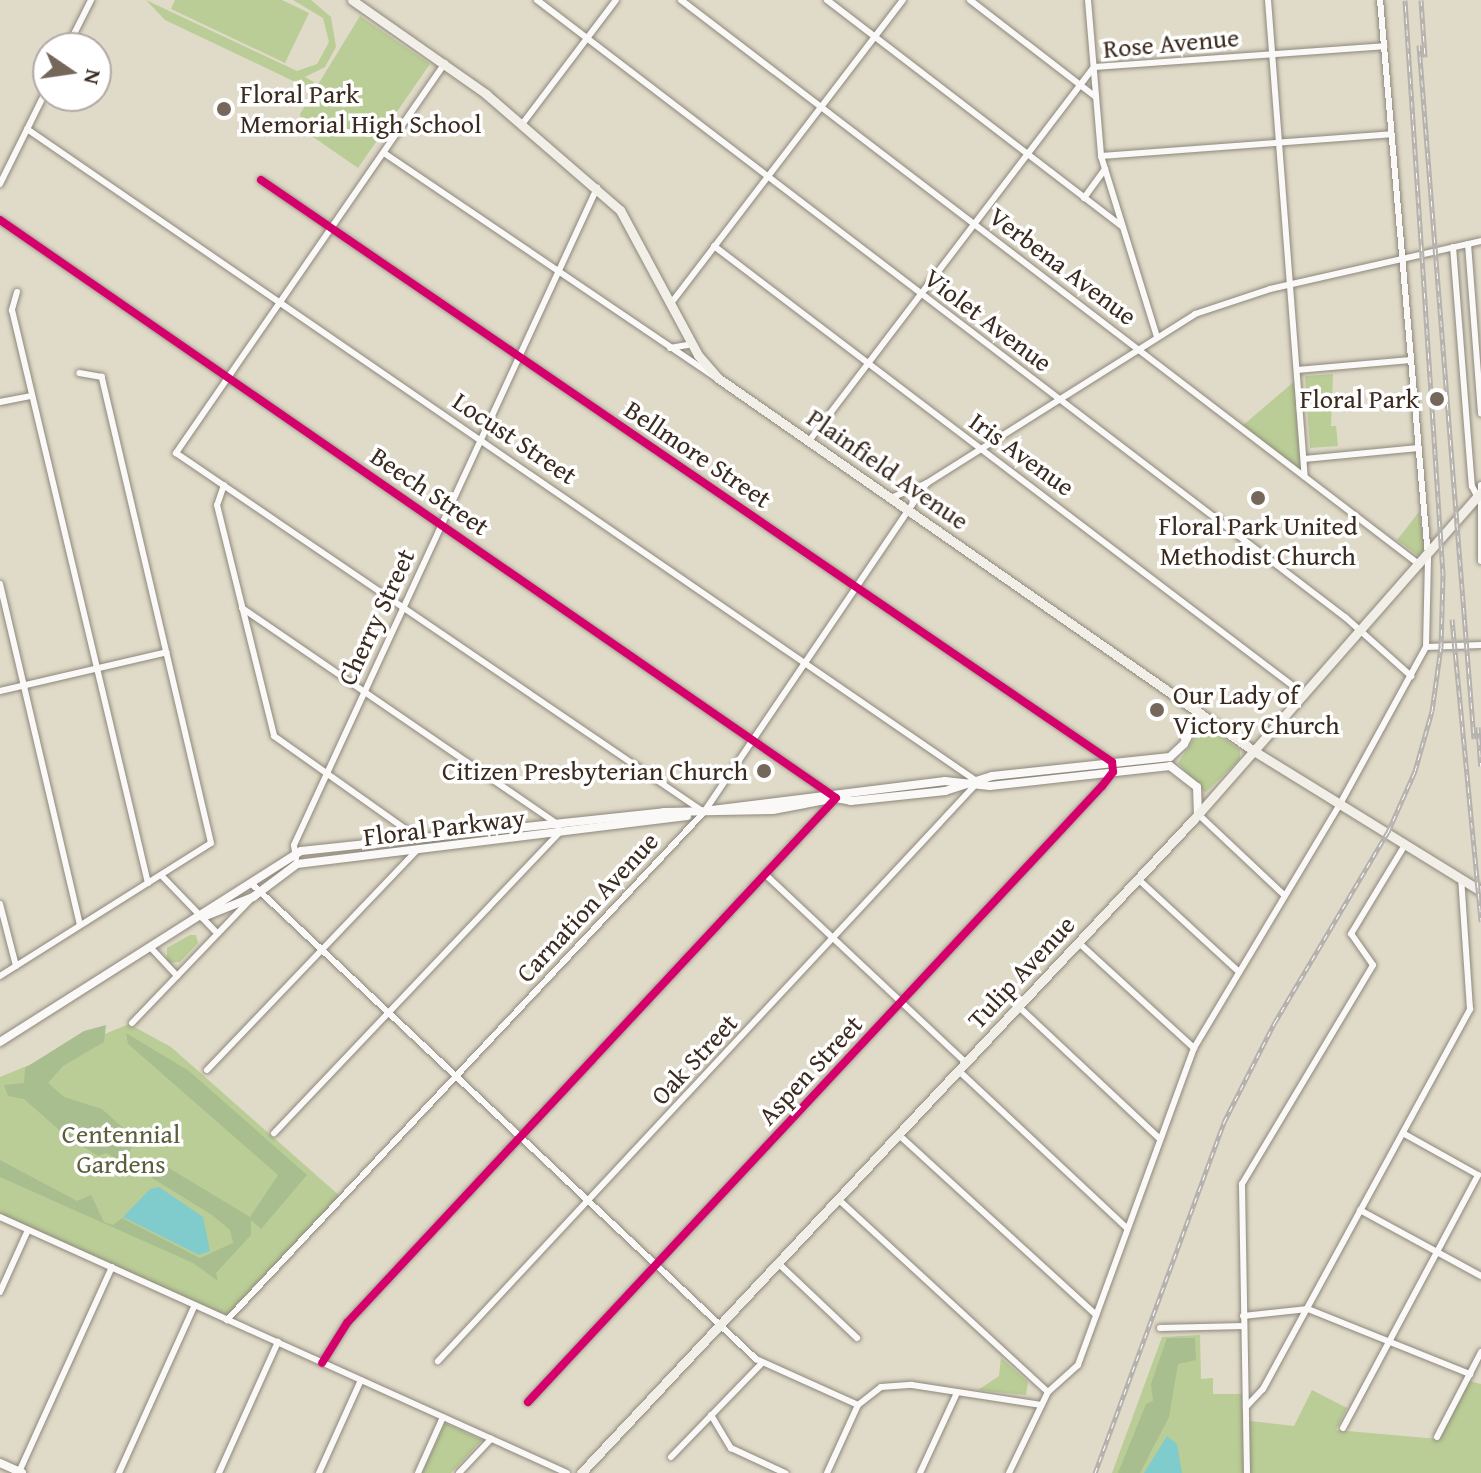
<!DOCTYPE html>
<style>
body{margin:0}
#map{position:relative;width:1481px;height:1473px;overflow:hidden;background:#e0dac8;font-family:"Gentium Book Plus",serif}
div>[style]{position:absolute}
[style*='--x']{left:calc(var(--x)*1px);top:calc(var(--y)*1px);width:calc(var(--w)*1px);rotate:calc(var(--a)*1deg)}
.green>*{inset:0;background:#bacd96}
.forest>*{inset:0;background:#a8be8f}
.water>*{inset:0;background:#80cbcc}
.roads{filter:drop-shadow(0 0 2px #8e887d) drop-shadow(0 0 2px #8e887d)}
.minor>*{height:6px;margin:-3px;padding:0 3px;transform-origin:3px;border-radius:3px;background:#faf9f7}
.tertiary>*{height:8px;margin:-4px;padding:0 4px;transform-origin:4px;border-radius:4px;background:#faf9f7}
.secondary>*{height:9px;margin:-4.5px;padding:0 4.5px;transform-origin:4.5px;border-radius:4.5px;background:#f1efe7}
.rail>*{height:5px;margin-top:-2.5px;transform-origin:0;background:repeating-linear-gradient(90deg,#fff 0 6px,#b5b2ae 0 12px);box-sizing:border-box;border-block:2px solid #b5b2ae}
.cycleway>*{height:8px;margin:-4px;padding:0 4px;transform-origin:4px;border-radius:4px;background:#d6006c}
.dots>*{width:22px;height:22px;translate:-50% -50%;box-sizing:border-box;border:4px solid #fff;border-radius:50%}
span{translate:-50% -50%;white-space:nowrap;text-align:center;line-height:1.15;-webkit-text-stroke:7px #fff;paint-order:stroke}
.street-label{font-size:26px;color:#3b2a1e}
.poi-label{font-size:26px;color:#3b2a1e}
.left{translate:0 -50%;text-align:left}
.right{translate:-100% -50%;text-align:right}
.park-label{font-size:26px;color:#5c5f3a}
.north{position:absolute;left:32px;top:32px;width:80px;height:80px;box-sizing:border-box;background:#fff;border:2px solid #b1aaa5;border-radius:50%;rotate:103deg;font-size:22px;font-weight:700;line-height:32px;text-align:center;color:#3b2a1e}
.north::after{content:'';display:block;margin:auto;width:28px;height:36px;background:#75685a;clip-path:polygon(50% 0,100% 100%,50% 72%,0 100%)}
</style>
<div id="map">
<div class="green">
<i style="clip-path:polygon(146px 0,297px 71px,317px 64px,329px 42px,323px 18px,293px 0,311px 0,331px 17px,336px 47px,325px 67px,305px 77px,314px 82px,310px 89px,165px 20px)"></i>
<i style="clip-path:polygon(175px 0,282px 0,309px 13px,285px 63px,171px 9px)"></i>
<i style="clip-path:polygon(360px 16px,430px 64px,358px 168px,303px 130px,300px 114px)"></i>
<i style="clip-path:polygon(1333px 374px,1331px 426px,1336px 426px,1338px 446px,1310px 448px,1305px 376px)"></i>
<i style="clip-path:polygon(1296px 380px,1304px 474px,1241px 427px)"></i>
<i style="clip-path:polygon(1419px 512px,1425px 549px,1420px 557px,1397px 540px)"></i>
<i style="clip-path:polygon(1204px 724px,1240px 750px,1240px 759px,1205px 793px,1178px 763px)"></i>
<i style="clip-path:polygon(190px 935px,196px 935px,198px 943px,180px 962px,167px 963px,167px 948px)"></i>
<i style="clip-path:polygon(129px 1024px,171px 1047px,341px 1197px,227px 1320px,0 1215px,0 1077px)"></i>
<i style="clip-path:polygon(1200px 1335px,1201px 1379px,1213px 1378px,1213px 1394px,1242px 1394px,1242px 1407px,1250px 1421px,1294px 1426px,1312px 1390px,1347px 1408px,1336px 1430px,1438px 1439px,1469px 1381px,1481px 1384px,1481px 1473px,1112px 1473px,1162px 1337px)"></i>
<i style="clip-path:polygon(1001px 1358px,1028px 1382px,1026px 1395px,978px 1390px,999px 1376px)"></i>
<i style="clip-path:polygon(445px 1423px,482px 1440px,451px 1473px,422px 1473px)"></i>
</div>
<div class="forest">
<i style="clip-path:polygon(106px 1025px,104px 1042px,63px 1066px,48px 1083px,64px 1097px,102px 1109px,129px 1133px,134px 1144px,123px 1163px,106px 1153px,98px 1156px,66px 1136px,24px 1099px,8px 1096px,4px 1085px,24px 1083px,25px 1068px,84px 1031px)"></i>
<i style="clip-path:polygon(126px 1033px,189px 1071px,307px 1175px,261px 1229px,251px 1220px,251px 1235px,216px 1273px,218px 1281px,193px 1263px,0 1177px,0 1160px,77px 1201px,91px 1195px,104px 1222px,113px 1225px,122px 1218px,200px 1258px,233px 1243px,230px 1230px,212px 1215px,152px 1178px,154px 1159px,250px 1217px,278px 1175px,128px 1044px)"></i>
<i style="clip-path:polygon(1167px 1338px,1195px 1338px,1196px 1360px,1178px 1364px,1169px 1417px,1140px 1473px,1118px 1473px,1146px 1404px,1153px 1401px,1151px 1384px)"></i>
</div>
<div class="water">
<i style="clip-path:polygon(159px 1187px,203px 1217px,210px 1251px,199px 1255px,123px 1217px,150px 1189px)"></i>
<i style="clip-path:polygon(1167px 1436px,1177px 1444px,1182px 1473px,1144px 1473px)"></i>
</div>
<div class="roads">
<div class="minor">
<i style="--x:537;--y:0;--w:1017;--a:37.37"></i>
<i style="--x:1345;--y:617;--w:89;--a:41.8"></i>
<i style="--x:681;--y:0;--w:930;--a:37.4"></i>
<i style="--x:827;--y:0;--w:371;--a:37.5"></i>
<i style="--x:970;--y:0;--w:159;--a:37.6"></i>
<i style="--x:1088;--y:0;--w:157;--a:85.2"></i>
<i style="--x:1101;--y:156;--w:189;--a:72.8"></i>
<i style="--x:1268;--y:0;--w:478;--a:85.6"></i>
<i style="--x:67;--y:48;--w:54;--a:-63.4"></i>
<i style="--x:445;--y:63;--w:474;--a:124.6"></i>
<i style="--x:176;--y:453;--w:635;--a:34.22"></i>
<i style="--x:523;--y:123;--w:154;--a:-52.9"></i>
<i style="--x:27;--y:129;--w:1154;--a:34.48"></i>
<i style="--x:978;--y:782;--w:792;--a:133"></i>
<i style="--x:384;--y:153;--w:400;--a:34.1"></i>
<i style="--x:1101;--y:156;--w:291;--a:-4.3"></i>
<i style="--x:261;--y:180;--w:1031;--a:34.37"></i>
<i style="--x:1112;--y:762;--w:10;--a:84"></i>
<i style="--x:1113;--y:772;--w:18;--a:128"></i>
<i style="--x:1102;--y:786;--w:842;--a:132.98"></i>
<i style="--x:0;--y:184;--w:108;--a:-63.7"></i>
<i style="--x:1084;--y:198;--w:36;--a:-54"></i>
<i style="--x:0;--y:220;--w:1016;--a:34.66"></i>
<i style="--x:836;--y:798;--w:717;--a:132.97"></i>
<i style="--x:347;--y:1323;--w:47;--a:122"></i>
<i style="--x:1468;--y:244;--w:170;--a:85.6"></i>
<i style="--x:714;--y:246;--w:742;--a:37.23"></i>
<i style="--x:1453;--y:247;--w:240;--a:85.5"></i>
<i style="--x:1472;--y:486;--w:11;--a:63"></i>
<i style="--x:17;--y:292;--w:19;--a:106"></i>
<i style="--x:12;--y:310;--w:589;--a:76.65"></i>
<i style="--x:672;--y:302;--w:380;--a:-52.6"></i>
<i style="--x:670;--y:348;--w:22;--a:-10"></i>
<i style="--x:1297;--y:370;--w:114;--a:-5"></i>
<i style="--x:0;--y:402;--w:32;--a:-11"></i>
<i style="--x:809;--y:441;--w:470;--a:-52.7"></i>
<i style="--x:1094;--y:67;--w:291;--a:-4.1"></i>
<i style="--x:1304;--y:459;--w:115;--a:-5.5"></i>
<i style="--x:224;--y:485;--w:21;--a:109"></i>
<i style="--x:217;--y:505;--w:238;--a:76.1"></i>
<i style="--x:274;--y:736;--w:176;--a:35.3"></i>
<i style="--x:1481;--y:485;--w:76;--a:90"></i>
<i style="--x:893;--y:497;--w:37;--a:-22"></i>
<i style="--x:0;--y:584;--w:350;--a:76.8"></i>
<i style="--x:242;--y:608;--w:383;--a:34.4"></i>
<i style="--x:558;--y:824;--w:9;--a:84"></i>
<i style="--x:559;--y:833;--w:414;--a:133.5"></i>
<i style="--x:1426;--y:647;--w:55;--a:-2.1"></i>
<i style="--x:0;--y:691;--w:171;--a:-13.1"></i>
<i style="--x:1198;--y:814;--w:118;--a:43.3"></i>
<i style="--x:296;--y:858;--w:13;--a:-99"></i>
<i style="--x:294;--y:845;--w:724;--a:-65.24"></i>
<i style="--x:161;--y:875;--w:79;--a:46"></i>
<i style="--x:767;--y:876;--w:273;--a:43.2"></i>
<i style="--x:1138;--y:879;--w:134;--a:42.6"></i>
<i style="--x:252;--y:884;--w:693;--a:43.3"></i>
<i style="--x:756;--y:1359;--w:112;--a:24.3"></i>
<i style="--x:0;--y:904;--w:64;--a:75.5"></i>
<i style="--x:1079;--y:943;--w:156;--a:42.4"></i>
<i style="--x:152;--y:949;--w:37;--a:47"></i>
<i style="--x:0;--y:976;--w:249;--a:-32.2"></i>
<i style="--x:211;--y:843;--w:479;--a:-103.2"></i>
<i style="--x:102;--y:377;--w:23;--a:-170"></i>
<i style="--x:1019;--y:1007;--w:192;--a:43.1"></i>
<i style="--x:132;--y:1023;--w:172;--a:-46.2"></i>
<i style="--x:207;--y:1070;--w:306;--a:-46.3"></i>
<i style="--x:959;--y:1071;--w:230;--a:43.1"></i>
<i style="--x:899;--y:1135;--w:267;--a:42.4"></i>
<i style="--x:838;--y:1199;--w:285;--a:42.6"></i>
<i style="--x:1360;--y:1210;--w:138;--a:28.6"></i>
<i style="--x:0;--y:1217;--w:622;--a:24.3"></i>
<i style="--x:778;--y:1263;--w:109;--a:43.5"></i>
<i style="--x:0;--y:1292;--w:68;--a:-65.7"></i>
<i style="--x:1243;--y:1316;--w:65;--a:-6.1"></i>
<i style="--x:1308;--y:1309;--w:175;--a:21.9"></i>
<i style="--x:227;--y:1320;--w:697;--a:-46.8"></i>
<i style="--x:704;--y:812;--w:397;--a:-55.9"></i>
<i style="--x:927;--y:483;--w:317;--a:-32.2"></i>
<i style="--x:1195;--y:314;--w:79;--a:-18.4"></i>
<i style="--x:1270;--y:289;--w:216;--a:-12.8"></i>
<i style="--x:1160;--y:1328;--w:84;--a:-1.4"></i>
<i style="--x:1246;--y:1407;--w:25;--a:-47"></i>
<i style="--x:1263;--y:1389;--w:433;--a:-61.4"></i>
<i style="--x:1470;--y:1009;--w:131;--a:-93.9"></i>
<i style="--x:711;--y:1415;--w:39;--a:59"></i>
<i style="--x:731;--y:1448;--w:60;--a:24.8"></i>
<i style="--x:1343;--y:1428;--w:287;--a:-61.9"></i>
<i style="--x:1478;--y:1175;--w:86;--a:-150.8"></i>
<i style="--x:1437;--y:1437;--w:96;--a:-62.6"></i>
<i style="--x:671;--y:1457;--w:131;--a:-45.9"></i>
<i style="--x:19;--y:1472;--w:225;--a:-65.6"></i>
<i style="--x:119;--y:1473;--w:184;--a:-65.7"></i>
<i style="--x:219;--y:1473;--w:144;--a:-65.8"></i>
<i style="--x:319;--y:1473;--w:102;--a:-65.7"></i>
<i style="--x:418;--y:1473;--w:61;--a:-65.9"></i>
<i style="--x:459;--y:1473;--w:47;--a:-46.7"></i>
<i style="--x:827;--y:1473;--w:75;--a:-65.5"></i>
<i style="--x:858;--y:1405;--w:29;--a:-38"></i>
<i style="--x:881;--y:1387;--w:31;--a:-4"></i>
<i style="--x:912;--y:1385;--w:131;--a:8.8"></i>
<i style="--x:920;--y:1473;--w:88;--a:-65.2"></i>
<i style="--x:1009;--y:1473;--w:90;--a:-64.3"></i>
<i style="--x:1048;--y:1392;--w:40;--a:-42"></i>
<i style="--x:1078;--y:1365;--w:338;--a:-69.9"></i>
<i style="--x:1194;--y:1048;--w:284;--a:-59.1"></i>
<i style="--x:1340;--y:804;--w:179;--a:-61.3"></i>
<i style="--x:1426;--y:647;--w:91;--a:-88.7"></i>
<i style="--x:1428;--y:556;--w:558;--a:-94.93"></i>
<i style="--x:1247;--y:1473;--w:289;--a:-91"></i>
<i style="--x:1242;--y:1184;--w:255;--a:-59.1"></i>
<i style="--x:1373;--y:965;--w:38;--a:-125"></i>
<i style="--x:1351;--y:934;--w:104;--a:-58.8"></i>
</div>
<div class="tertiary">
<i style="--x:712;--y:810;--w:235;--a:-7.1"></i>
<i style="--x:945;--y:781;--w:45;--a:6.3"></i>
<i style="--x:990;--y:786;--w:181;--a:-6.3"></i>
<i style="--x:1170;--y:766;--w:34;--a:38"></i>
<i style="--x:1197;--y:787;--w:27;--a:88"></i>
<i style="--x:203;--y:917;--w:54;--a:-21.8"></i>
<i style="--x:253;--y:897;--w:55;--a:-36.9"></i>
<i style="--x:297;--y:864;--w:393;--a:-7"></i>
<i style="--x:0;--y:1042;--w:356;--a:-32.4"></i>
<i style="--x:301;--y:851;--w:365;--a:-6.1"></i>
<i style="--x:664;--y:812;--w:109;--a:-1.1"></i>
<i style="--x:773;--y:810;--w:64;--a:-10.8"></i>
<i style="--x:836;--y:798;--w:15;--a:11"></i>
<i style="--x:851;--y:801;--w:95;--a:-6.1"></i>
<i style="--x:945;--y:791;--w:49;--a:-17.7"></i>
<i style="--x:992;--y:776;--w:179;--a:-6.1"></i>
<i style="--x:1170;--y:757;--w:19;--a:-43"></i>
<i style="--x:1184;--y:744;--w:35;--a:-63"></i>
<i style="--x:0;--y:1463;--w:24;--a:24"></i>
</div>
<div class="secondary">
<i style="--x:352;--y:0;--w:164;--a:35"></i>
<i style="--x:486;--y:94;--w:177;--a:40.9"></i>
<i style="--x:620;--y:210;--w:165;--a:61.7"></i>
<i style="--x:698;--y:355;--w:30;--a:49"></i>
<i style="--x:718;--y:378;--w:653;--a:34.83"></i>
<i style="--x:1254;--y:751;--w:267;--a:31.7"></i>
<i style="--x:581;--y:1473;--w:895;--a:-46.86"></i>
<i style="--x:1193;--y:820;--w:436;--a:-48.7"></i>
</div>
</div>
<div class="rail">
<i style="--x:1421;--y:0;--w:57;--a:86"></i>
<i style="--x:1419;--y:45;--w:696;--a:85.47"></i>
<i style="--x:1452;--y:619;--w:304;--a:84.5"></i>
<i style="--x:1478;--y:727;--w:39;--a:86"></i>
<i style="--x:1095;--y:1473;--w:374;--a:-69.8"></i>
<i style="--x:1224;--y:1122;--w:112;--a:-63"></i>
<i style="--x:1275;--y:1022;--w:221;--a:-59.3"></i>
<i style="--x:1388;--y:832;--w:67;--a:-66.1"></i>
<i style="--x:1415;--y:771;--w:62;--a:-74.2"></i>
<i style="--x:1432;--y:711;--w:65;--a:-82"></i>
<i style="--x:1441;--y:647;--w:73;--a:-88.4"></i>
<i style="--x:1443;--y:574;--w:575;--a:-93.79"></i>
</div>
<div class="cycleway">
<i style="--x:261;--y:180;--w:1031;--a:34.37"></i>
<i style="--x:1112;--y:762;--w:10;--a:84"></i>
<i style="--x:1113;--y:772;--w:18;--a:128"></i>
<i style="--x:1102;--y:786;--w:842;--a:132.98"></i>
<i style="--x:0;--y:220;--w:1016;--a:34.66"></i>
<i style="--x:836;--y:798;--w:717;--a:132.97"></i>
<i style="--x:347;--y:1323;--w:47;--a:122"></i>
</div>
<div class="dots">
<i style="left:224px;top:109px;background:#75685a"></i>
<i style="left:1437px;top:399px;background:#75685a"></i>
<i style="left:1258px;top:498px;background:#75685a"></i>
<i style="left:1157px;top:710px;background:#75685a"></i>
<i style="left:764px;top:771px;background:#75685a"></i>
</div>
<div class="street-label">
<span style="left:1171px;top:43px;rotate:-5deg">Rose Avenue</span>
<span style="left:1063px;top:266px;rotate:37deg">Verbena Avenue</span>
<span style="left:988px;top:320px;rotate:37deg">Violet Avenue</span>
<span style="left:515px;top:438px;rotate:34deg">Locust Street</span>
<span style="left:698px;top:454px;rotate:34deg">Bellmore Street</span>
<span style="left:1022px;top:454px;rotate:36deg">Iris Avenue</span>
<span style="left:888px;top:469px;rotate:35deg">Plainfield Avenue</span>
<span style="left:430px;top:491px;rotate:34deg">Beech Street</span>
<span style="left:376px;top:617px;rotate:-65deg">Cherry Street</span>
<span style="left:444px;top:827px;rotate:-7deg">Floral Parkway</span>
<span style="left:587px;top:907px;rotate:-47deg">Carnation Avenue</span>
<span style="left:1021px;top:972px;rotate:-47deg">Tulip Avenue</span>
<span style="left:694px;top:1059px;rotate:-47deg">Oak Street</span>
<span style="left:810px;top:1070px;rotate:-47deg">Aspen Street</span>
</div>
<div class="poi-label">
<span class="left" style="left:240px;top:109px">Floral Park<br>Memorial High School</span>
<span class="right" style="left:1419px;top:399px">Floral Park</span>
<span style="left:1258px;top:541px">Floral Park United<br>Methodist Church</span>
<span class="left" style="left:1173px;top:710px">Our Lady of<br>Victory Church</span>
<span class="right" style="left:748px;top:771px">Citizen Presbyterian Church</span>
</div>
<div class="park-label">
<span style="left:121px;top:1149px">Centennial<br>Gardens</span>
</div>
<div class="north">N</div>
</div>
